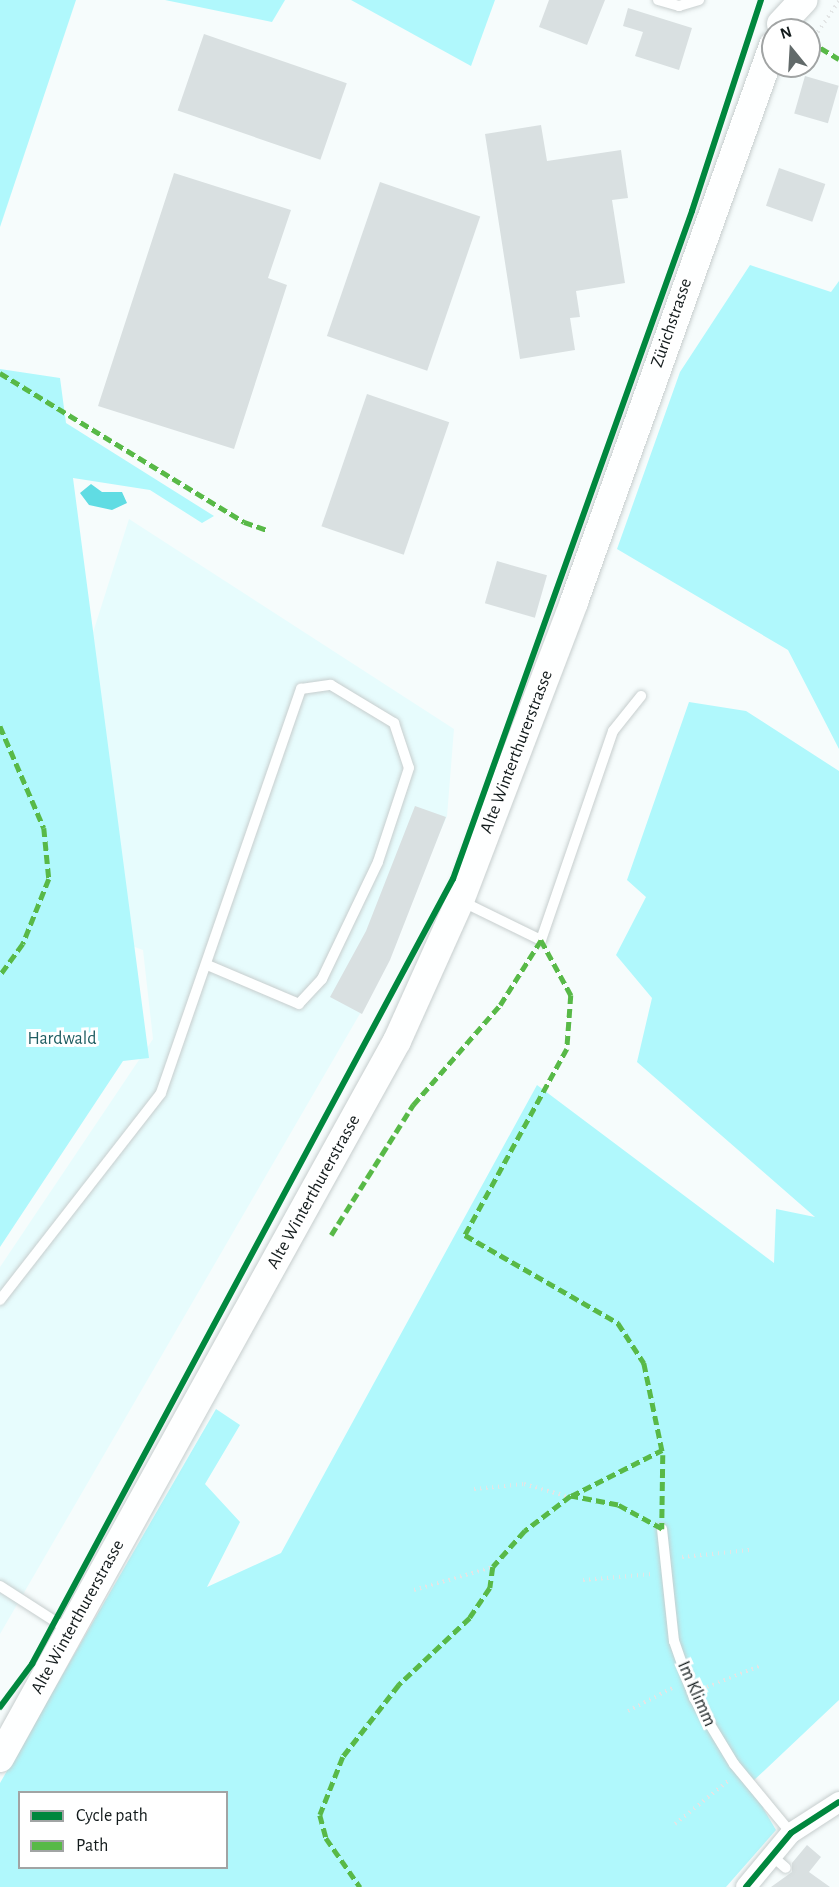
<!DOCTYPE html>
<meta charset="utf-8">
<style>
body{margin:0}
#map{position:relative;width:839px;height:1887px;overflow:hidden;background:#f6fcfc;font-family:"Alegreya Sans",sans-serif}
div>[style]{position:absolute}
[style*='--x']{left:calc(var(--x)*1px);top:calc(var(--y)*1px);width:calc(var(--w)*1px);rotate:calc(var(--a)*1deg)}
.built>*{inset:0;background:#e7fcfd}
.green>*{inset:0;background:#b0f8fc}
.water>*{inset:0;background:#60dce3}
.building>*{inset:0;background:#d9e0e1;transform-origin:0 0}
.path>*{height:4px;margin-top:-2px;transform-origin:0;background:repeating-linear-gradient(90deg,#e3e6e6 0 1.5px,transparent 0 6px)}
.roads{filter:drop-shadow(0 0 2px #c7cece) drop-shadow(0 0 2px #c7cece)}
.service>*{height:10px;margin:-5px;padding:0 5px;transform-origin:5px;border-radius:5px;background:#feffff}
.minor>*{height:20px;margin:-10px;padding:0 10px;transform-origin:10px;border-radius:10px;background:#feffff}
.secondary>*{height:28px;margin:-14px;padding:0 14px;transform-origin:14px;border-radius:14px;background:#feffff}
.quiet>*{height:4.5px;margin-top:-2.25px;transform-origin:0;background:repeating-linear-gradient(90deg,#58b947 0 9px,transparent 0 13.5px)}
.cycleway>*{height:6px;margin:-3px;padding:0 3px;transform-origin:3px;border-radius:3px;background:#00873e}
span{translate:-50% -50%;white-space:nowrap;text-align:center;line-height:1.15;-webkit-text-stroke:6px #fff;paint-order:stroke}
.street-label{font-size:18px;color:#131b1c}
.park-label{font-size:18px;color:#1f5e62}
.legend{position:absolute;left:18px;top:1791px;width:210px;height:78px;box-sizing:border-box;background:#fff;border:2px solid #a1a4a4;margin:0;padding:8px 10px;list-style:none;font-size:18px;color:#131b1c}
.legend li{display:flex;align-items:center;gap:12px;height:30px}
.legend b{width:30px;border:2px solid #a1a4a4}
.north{position:absolute;left:761px;top:18px;width:60px;height:60px;box-sizing:border-box;background:#fff;border:2px solid #a1a4a4;border-radius:50%;rotate:342deg;font-size:16px;font-weight:700;line-height:24px;text-align:center;color:#131b1c}
.north::after{content:'';display:block;margin:auto;width:21px;height:27px;background:#626a6a;clip-path:polygon(50% 0,100% 100%,50% 72%,0 100%)}
</style>
<div id="map">
<div class="built">
<i style="clip-path:polygon(129px 519px,454px 729px,447px 816px,365px 1005px,0 1634px,0 1267px,153px 1039px,143px 950px,104px 936px,83px 664px)"></i>
</div>
<div class="green">
<i style="clip-path:polygon(0 0,76px 0,0 227px)"></i>
<i style="clip-path:polygon(165px 0,285px 0,272px 22px)"></i>
<i style="clip-path:polygon(351px 0,495px 0,471px 66px)"></i>
<i style="clip-path:polygon(750px 265px,831px 292px,839px 281px,839px 749px,788px 650px,617px 549px,680px 372px)"></i>
<i style="clip-path:polygon(0 369px,60px 378px,66px 423px,214px 516px,202px 523px,150px 490px,73px 478px,149px 1058px,123px 1061px,0 1247px)"></i>
<i style="clip-path:polygon(evenodd,689px 702px,746px 711px,839px 771px,839px 1700px,751px 1783px,771px 1803px,763px 1808px,776px 1830px,726px 1887px,0 1887px,0 1783px,216px 1409px,240px 1425px,205px 1484px,240px 1522px,207px 1587px,281px 1553px,537px 1085px,774px 1263px,776px 1209px,815px 1217px,637px 1062px,652px 998px,616px 955px,646px 897px,627px 880px,689px 702px,20px 1792px,226px 1792px,226px 1868px,20px 1868px,20px 1792px)"></i>
</div>
<div class="water">
<i style="clip-path:polygon(91px 484px,102px 492px,122px 492px,127px 503px,112px 510px,89px 505px,80px 493px)"></i>
</div>
<div class="building">
<i style="clip-path:polygon(549px 0,605px 0,587px 45px,539px 27px)"></i>
<i style="clip-path:polygon(628px 8px,692px 28px,679px 70px,635px 56px,643px 32px,623px 26px)"></i>
<i style="left:204px;top:34px;width:151px;height:81px;rotate:19deg"></i>
<i style="left:805px;top:76px;width:35px;height:39px;rotate:16deg"></i>
<i style="clip-path:polygon(541px 125px,547px 161px,621px 150px,628px 198px,612px 200px,625px 283px,576px 291px,580px 317px,570px 318px,575px 350px,520px 359px,485px 134px)"></i>
<i style="left:779px;top:168px;width:49px;height:40px;rotate:19deg"></i>
<i style="clip-path:polygon(174px 173px,291px 210px,268px 278px,287px 285px,234px 449px,98px 406px)"></i>
<i style="left:380px;top:182px;width:106px;height:163px;rotate:19deg"></i>
<i style="left:367px;top:394px;width:87px;height:140px;rotate:19deg"></i>
<i style="left:497px;top:561px;width:52px;height:44px;rotate:16deg"></i>
<i style="clip-path:polygon(415px 806px,446px 817px,390px 960px,362px 1014px,330px 997px,366px 931px)"></i>
<i style="clip-path:polygon(807px 1845px,821px 1857px,809px 1872px,830px 1887px,771px 1887px,792px 1872px,792px 1863px)"></i>
</div>
<div class="path">
<i style="--x:811;--y:42;--w:50;--a:-55.7"></i>
<i style="--x:474;--y:1489;--w:50;--a:-5.7"></i>
<i style="--x:524;--y:1484;--w:47;--a:16.1"></i>
<i style="--x:682;--y:1557;--w:68;--a:-5.9"></i>
<i style="--x:583;--y:1580;--w:69;--a:-5"></i>
<i style="--x:414;--y:1590;--w:82;--a:-16.2"></i>
<i style="--x:707;--y:1687;--w:59;--a:-21.8"></i>
<i style="--x:628;--y:1711;--w:52;--a:-27.6"></i>
<i style="--x:675;--y:1824;--w:68;--a:-39.1"></i>
</div>
<div class="roads">
<div class="service">
<i style="--x:658;--y:0;--w:22;--a:16"></i>
<i style="--x:679;--y:6;--w:21;--a:-17"></i>
<i style="--x:461;--y:901;--w:89;--a:26"></i>
<i style="--x:541;--y:940;--w:221;--a:-71"></i>
<i style="--x:613;--y:731;--w:45;--a:-51.3"></i>
<i style="--x:0;--y:1300;--w:262;--a:-52.1"></i>
<i style="--x:161;--y:1093;--w:428;--a:-70.9"></i>
<i style="--x:301;--y:689;--w:30;--a:-8"></i>
<i style="--x:331;--y:685;--w:74;--a:31.1"></i>
<i style="--x:394;--y:723;--w:47;--a:71.6"></i>
<i style="--x:409;--y:768;--w:99;--a:108.3"></i>
<i style="--x:378;--y:862;--w:130;--a:115.6"></i>
<i style="--x:322;--y:979;--w:34;--a:133"></i>
<i style="--x:299;--y:1004;--w:100;--a:-157"></i>
<i style="--x:662;--y:1529;--w:113;--a:83.9"></i>
<i style="--x:674;--y:1641;--w:60;--a:70.7"></i>
<i style="--x:694;--y:1698;--w:77;--a:58.8"></i>
<i style="--x:734;--y:1764;--w:89;--a:50.4"></i>
<i style="--x:0;--y:1586;--w:83;--a:32.7"></i>
<i style="--x:772;--y:1856;--w:18;--a:41"></i>
</div>
<div class="minor">
<i style="--x:746;--y:1887;--w:70;--a:-50.2"></i>
<i style="--x:791;--y:1833;--w:57;--a:-32.9"></i>
</div>
<div class="secondary">
<i style="--x:781;--y:24;--w:33;--a:-47"></i>
<i style="--x:0;--y:1758;--w:820;--a:-61.03"></i>
<i style="--x:397;--y:1041;--w:154;--a:-65.8"></i>
<i style="--x:460;--y:901;--w:320;--a:-69.1"></i>
<i style="--x:574;--y:602;--w:591;--a:-70.31"></i>
</div>
</div>
<div class="quiet">
<i style="--x:781;--y:24;--w:12;--a:31"></i>
<i style="--x:809;--y:41;--w:35;--a:31"></i>
<i style="--x:0;--y:373;--w:286;--a:31.4"></i>
<i style="--x:244;--y:522;--w:24;--a:19"></i>
<i style="--x:0;--y:726;--w:111;--a:66.7"></i>
<i style="--x:44;--y:828;--w:51;--a:84.4"></i>
<i style="--x:49;--y:879;--w:70;--a:111.8"></i>
<i style="--x:23;--y:944;--w:39;--a:126"></i>
<i style="--x:331;--y:1235;--w:154;--a:-57.8"></i>
<i style="--x:413;--y:1105;--w:133;--a:-49"></i>
<i style="--x:500;--y:1005;--w:77;--a:-57.8"></i>
<i style="--x:541;--y:940;--w:63;--a:61.4"></i>
<i style="--x:571;--y:995;--w:54;--a:94.2"></i>
<i style="--x:567;--y:1049;--w:212;--a:118.7"></i>
<i style="--x:465;--y:1235;--w:177;--a:29.9"></i>
<i style="--x:618;--y:1323;--w:48;--a:57"></i>
<i style="--x:644;--y:1363;--w:94;--a:78.3"></i>
<i style="--x:663;--y:1455;--w:74;--a:90.8"></i>
<i style="--x:662;--y:1529;--w:50;--a:-151.4"></i>
<i style="--x:618;--y:1505;--w:48;--a:-169.2"></i>
<i style="--x:571;--y:1496;--w:58;--a:142.7"></i>
<i style="--x:525;--y:1531;--w:48;--a:131.6"></i>
<i style="--x:493;--y:1567;--w:21;--a:98"></i>
<i style="--x:490;--y:1588;--w:36;--a:124"></i>
<i style="--x:470;--y:1618;--w:98;--a:136.7"></i>
<i style="--x:399;--y:1685;--w:91;--a:127.9"></i>
<i style="--x:343;--y:1757;--w:62;--a:111.6"></i>
<i style="--x:320;--y:1815;--w:24;--a:75"></i>
<i style="--x:326;--y:1838;--w:60;--a:55.2"></i>
<i style="--x:571;--y:1496;--w:102;--a:-26.8"></i>
</div>
<div class="cycleway">
<i style="--x:0;--y:1707;--w:54;--a:-53.3"></i>
<i style="--x:32;--y:1664;--w:891;--a:-61.8"></i>
<i style="--x:453;--y:879;--w:709;--a:-70.31"></i>
<i style="--x:692;--y:211;--w:222;--a:-71.9"></i>
<i style="--x:746;--y:1887;--w:70;--a:-50.2"></i>
<i style="--x:791;--y:1833;--w:57;--a:-32.9"></i>
</div>
<div class="street-label">
<span style="left:672px;top:323px;rotate:-71deg">Zürichstrasse</span>
<span style="left:517px;top:752px;rotate:-69deg">Alte Winterthurerstrasse</span>
<span style="left:314px;top:1192px;rotate:-61deg">Alte Winterthurerstrasse</span>
<span style="left:78px;top:1617px;rotate:-61deg">Alte Winterthurerstrasse</span>
<span style="left:696px;top:1694px;rotate:66deg">Im Klimm</span>
</div>
<div class="park-label">
<span style="left:62px;top:1039px">Hardwald</span>
</div>
<ul class="legend">
<li><b style="height:8px;background:#00873e"></b>Cycle path</li>
<li><b style="height:8px;background:#58b947"></b>Path</li>
</ul>
<div class="north">N</div>
</div>
